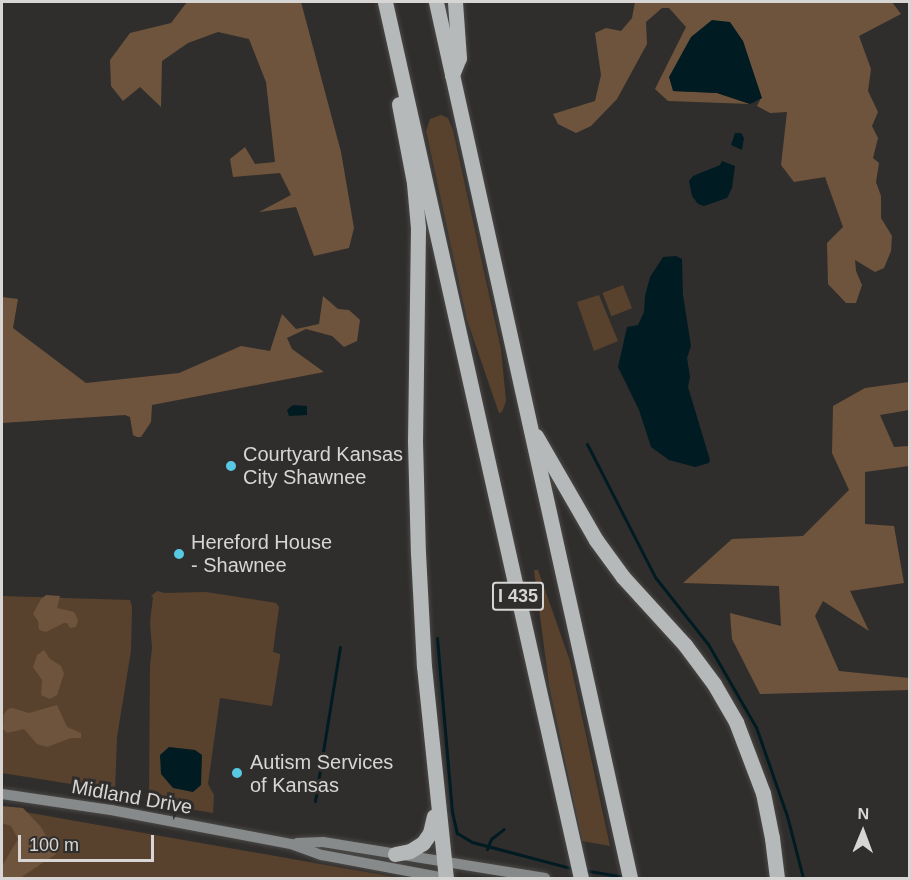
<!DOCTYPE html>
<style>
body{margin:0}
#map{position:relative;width:911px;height:880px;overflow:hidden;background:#302e2c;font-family:Helvetica,sans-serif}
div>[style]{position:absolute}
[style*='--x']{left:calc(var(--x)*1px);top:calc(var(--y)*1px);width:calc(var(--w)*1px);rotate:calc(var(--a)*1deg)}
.green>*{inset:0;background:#59422d;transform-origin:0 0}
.forest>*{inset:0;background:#6e543d}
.water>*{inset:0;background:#001b22}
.stream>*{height:3px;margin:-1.5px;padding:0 1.5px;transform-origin:1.5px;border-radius:1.5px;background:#001b22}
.roads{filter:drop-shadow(0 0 2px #4b4947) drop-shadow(0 0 2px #4b4947)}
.secondary>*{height:10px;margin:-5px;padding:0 5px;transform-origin:5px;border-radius:5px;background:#878a8a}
.motorway>*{height:15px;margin:-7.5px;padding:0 7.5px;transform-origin:7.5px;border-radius:7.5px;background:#b6b9ba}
.dots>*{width:16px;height:16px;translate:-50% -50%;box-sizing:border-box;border:3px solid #302e2c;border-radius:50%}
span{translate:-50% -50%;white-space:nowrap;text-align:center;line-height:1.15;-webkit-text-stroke:6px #302e2c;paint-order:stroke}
.shield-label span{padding:2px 4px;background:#302e2c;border:2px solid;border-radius:4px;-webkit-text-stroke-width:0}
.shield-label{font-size:18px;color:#d7d6d5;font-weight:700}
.poi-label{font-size:20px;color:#d7d6d5}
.left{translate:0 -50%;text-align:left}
.street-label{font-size:20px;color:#d7d6d5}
.frame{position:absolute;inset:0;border:3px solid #d7d6d5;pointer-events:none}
.north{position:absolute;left:833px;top:802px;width:60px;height:60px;-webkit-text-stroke:4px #302e2c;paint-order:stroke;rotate:1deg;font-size:16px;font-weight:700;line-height:24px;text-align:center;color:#d7d6d5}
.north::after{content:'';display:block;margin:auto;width:21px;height:27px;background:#d7d6d5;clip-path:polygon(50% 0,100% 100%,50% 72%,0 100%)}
.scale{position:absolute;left:18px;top:835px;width:136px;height:27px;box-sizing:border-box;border:3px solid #d7d6d5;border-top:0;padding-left:8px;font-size:18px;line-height:21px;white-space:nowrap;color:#d7d6d5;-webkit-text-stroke:4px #302e2c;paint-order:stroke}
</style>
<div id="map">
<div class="green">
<i style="clip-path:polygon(441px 115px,448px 118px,453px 130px,501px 349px,506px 401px,502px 412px,499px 413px,467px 320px,426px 131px,430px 119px)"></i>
<i style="left:623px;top:285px;width:25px;height:22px;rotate:69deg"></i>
<i style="clip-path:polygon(599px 295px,618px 341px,594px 351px,577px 302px)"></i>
<i style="clip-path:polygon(534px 570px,538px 570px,570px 661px,610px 846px,582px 841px,549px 685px)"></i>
<i style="clip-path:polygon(157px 591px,165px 593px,206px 592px,276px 603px,279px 607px,273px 652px,280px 654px,280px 657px,272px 706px,220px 698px,208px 784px,214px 795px,213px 813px,172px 806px,149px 798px,150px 666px,152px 648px,150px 622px,153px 597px,151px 596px)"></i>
<i style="clip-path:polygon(2px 596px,130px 600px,132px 607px,131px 651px,117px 737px,115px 791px,2px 773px)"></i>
<i style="clip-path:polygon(2px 808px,394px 877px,394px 878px,2px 878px)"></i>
</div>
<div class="forest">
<i style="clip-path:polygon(187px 2px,301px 2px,341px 152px,354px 228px,349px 248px,314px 256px,296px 207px,259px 212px,291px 195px,280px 173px,233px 177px,230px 159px,245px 147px,255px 164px,275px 162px,266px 82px,249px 39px,218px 32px,188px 43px,162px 61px,161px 107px,140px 87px,123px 101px,111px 86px,110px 60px,130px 33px,171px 23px)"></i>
<i style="clip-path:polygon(635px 2px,892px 2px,901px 14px,859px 36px,871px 69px,868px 91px,878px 112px,872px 126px,878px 138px,873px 158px,879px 163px,876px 182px,881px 196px,881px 218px,892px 236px,891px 251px,884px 268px,875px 272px,855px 260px,856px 271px,862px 285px,856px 303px,846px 303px,828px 284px,827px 243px,843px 227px,825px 177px,794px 182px,781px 165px,787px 112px,770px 113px,757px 106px,761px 98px,743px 41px,673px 91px,717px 93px,750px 104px,668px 101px,655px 89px,686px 27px,669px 8px,662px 8px,646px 22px,647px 44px,617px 99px,591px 126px,576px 133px,558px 124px,553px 114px,595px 101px,601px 75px,595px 33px,606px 28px,621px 31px,632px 18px)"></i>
<i style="clip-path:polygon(323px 296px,338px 309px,349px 310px,360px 320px,357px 341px,344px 347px,332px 336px,306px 329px,287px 338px,292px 349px,324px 372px,152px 405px,151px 422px,141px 437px,137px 437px,133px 435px,130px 417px,125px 415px,2px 423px,2px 297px,18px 299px,13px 328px,86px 383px,179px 373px,241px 346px,270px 351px,282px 314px,296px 329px,319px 324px)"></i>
<i style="clip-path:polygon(909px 382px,909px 410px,880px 415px,894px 447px,909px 446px,909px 466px,865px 472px,865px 524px,894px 526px,904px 583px,850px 591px,869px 631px,823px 601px,815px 616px,839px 671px,909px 678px,909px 690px,760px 694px,732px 639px,730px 613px,781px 626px,779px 586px,683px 583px,732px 539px,803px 536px,849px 490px,832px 453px,833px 406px,865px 388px)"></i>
<i style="clip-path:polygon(46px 595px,60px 596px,57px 608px,74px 612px,78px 620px,76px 627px,70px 628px,67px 623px,64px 623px,46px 632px,39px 630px,38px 621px,33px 614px,41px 599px)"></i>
<i style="clip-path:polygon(44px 650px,50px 659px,61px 666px,64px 674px,57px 695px,50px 699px,41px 695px,42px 680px,33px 667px,37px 655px)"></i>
<i style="clip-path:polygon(57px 705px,67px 727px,81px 733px,81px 738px,71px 738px,47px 747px,37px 744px,24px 729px,7px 733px,3px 729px,4px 714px,8px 709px,12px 708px,29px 713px)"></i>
<i style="clip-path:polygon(2px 806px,23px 808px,41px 827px,56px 854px,20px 878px,2px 878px,2px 866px,18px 839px,11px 826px,2px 823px)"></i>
</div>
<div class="water">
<i style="clip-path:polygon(712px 20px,730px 22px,743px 41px,762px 98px,750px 104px,717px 93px,673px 91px,669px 77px,691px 37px)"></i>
<i style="clip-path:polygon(735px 133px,741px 133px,744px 138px,742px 150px,731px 145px)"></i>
<i style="clip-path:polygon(722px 161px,735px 166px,732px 188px,727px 198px,704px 206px,698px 204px,692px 196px,689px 181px,693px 176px,720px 165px)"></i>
<i style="clip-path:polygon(676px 256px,682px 259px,683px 295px,691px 346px,687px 358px,690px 377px,688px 387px,710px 460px,709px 463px,695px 467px,669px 460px,651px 447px,639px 410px,618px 367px,627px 327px,638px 325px,644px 312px,645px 296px,650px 277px,663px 257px)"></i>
<i style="clip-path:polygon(293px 405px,307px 406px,307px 415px,289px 416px,287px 410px)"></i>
<i style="clip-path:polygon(169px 747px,195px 750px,202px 755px,201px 785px,193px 792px,173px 788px,161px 774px,160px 755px)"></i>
</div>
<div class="stream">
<i style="--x:587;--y:444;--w:149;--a:62.9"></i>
<i style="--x:655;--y:577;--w:85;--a:51.7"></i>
<i style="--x:708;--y:644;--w:96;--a:60"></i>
<i style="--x:756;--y:727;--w:94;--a:70.8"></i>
<i style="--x:787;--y:816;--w:64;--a:75.5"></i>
<i style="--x:437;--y:638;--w:175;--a:85.1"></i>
<i style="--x:452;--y:812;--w:22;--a:77"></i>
<i style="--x:457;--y:833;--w:17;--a:31"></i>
<i style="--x:472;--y:842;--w:106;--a:14.8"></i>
<i style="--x:315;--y:801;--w:156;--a:-80.8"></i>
<i style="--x:487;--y:849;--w:11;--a:-68"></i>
<i style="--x:491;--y:839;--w:16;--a:-38"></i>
<i style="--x:583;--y:870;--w:42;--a:9.7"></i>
</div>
<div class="roads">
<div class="secondary">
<i style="--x:2;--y:794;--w:110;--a:8.4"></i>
<i style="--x:111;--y:810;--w:183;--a:10.7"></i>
<i style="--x:291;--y:844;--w:33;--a:20"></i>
<i style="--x:322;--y:855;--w:125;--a:10.6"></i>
<i style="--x:297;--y:843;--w:26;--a:-2"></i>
<i style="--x:323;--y:842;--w:225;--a:9.2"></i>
</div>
<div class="motorway">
<i style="--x:385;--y:2;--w:898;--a:77.39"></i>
<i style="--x:436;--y:2;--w:897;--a:77.51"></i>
<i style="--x:452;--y:75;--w:18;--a:-68"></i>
<i style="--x:459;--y:58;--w:56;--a:-94.1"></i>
<i style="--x:399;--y:104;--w:80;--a:79.2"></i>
<i style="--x:414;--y:183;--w:45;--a:84.9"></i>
<i style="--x:418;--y:228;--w:213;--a:90.8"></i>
<i style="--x:415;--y:441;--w:112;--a:88.5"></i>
<i style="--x:418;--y:553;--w:113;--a:87"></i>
<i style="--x:424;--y:666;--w:213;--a:84.1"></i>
<i style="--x:536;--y:436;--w:120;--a:60"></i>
<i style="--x:596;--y:540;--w:46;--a:53.9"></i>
<i style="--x:623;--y:577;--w:92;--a:47.6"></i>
<i style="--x:685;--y:645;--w:49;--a:53.4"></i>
<i style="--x:714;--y:684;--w:44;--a:59.9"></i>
<i style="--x:736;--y:722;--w:76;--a:69.2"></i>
<i style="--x:763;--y:793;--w:46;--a:78.7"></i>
<i style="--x:772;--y:838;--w:40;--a:82.9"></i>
<i style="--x:395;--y:854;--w:15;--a:-11"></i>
<i style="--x:410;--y:851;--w:15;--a:-32"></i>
<i style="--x:423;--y:843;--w:12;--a:-55"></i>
<i style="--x:430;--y:833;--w:17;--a:-77"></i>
</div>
</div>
<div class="dots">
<i style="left:231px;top:466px;background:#58c9e3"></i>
<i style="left:179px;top:554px;background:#58c9e3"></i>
<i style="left:237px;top:773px;background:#58c9e3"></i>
</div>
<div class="shield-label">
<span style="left:518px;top:596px">I 435</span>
</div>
<div class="poi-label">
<span class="left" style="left:243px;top:466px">Courtyard Kansas<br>City Shawnee</span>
<span class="left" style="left:191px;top:554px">Hereford House<br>- Shawnee</span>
<span class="left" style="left:250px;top:774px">Autism Services<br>of Kansas</span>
</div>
<div class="street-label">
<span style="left:132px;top:797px;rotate:10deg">Midland Drive</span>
</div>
<div class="frame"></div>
<div class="north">N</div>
<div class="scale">100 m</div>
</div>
